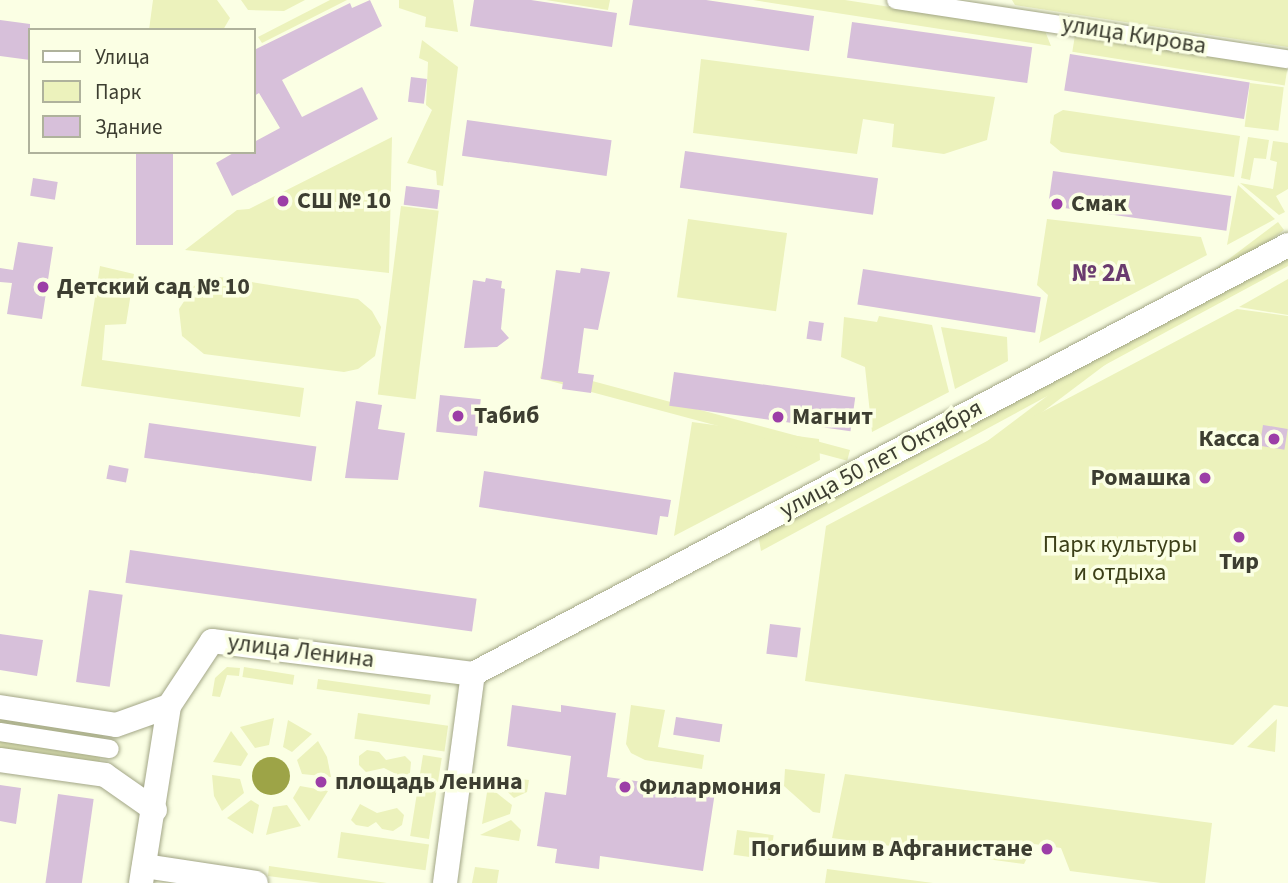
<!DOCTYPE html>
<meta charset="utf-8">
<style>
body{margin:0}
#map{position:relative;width:1288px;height:883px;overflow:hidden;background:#fbffe4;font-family:"Source Sans 3",sans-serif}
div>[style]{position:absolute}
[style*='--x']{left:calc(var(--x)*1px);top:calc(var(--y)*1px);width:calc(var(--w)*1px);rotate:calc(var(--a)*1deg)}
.green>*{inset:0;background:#ecf2bc;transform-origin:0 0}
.water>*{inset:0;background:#9da447}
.round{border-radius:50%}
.building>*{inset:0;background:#d7c0da;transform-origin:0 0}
.roads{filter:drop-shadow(0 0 2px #a2a686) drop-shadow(0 0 2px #a2a686)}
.street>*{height:18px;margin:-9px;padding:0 9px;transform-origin:9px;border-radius:9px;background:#fff}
.secondary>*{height:24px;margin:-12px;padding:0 12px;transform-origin:12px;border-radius:12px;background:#fff}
.dots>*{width:19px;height:19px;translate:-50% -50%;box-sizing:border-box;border:4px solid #fbffe4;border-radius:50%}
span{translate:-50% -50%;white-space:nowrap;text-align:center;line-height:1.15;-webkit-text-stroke:7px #fbffe4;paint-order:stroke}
.street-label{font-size:24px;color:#3d3e31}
.poi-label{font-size:24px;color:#3d3e31;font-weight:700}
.left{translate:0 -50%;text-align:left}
.right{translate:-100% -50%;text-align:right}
.park-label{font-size:24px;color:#3c3f18}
.neighbourhood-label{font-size:26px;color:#6a3b6f;font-weight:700}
.legend{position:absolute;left:28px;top:28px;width:228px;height:126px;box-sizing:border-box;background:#fbffe4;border:2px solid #afb29c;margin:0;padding:9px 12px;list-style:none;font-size:21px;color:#3d3e31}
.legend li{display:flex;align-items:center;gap:14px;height:35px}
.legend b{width:35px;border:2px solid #afb29c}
</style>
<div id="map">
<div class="green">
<i style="clip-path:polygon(153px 0,217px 0,230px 18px,223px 30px,149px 30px)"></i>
<i style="clip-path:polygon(241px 0,305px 0,284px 11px,248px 10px)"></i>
<i style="clip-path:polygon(330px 0,347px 0,262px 43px,258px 37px)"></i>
<i style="clip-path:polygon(399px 0,453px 0,458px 32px,425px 27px,426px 17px,399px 8px)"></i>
<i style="clip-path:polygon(546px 0,610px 0,608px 10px)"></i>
<i style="clip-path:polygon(753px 0,845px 0,1045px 31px,1051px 46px)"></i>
<i style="clip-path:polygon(1012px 0,1288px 0,1288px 47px,1015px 5px)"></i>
<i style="left:1075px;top:35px;width:215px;height:17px;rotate:9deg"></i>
<i style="clip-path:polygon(422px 40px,458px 67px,443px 186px,437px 185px,436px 171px,407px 163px,432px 110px,426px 105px,428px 62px,419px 58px)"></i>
<i style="clip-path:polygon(701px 59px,995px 97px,987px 140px,944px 154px,892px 147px,894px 124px,863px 119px,857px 154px,693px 133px)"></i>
<i style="left:1250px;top:83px;width:34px;height:44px;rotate:7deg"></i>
<i style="clip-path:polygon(1063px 110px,1240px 136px,1234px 177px,1061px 152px,1050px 143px,1054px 115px)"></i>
<i style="clip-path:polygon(392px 137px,389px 273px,185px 250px,237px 210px,249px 209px)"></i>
<i style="clip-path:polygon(1248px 137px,1269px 140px,1266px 159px,1254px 158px,1250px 180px,1241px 178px)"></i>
<i style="clip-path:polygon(1273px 141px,1288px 143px,1288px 189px,1276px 196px,1285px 212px,1279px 215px,1240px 183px,1273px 189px,1277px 162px,1270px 160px)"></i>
<i style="clip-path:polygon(1238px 185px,1275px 219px,1227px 245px)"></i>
<i style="left:401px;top:206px;width:38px;height:190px;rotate:7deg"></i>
<i style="left:688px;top:219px;width:100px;height:79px;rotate:8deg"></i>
<i style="clip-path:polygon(1047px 219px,1201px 237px,1207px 255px,1039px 343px,1048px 295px,1037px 285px)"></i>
<i style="left:1278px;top:222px;width:10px;height:441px;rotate:53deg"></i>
<i style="clip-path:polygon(1288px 256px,1288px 266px,761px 551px,758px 534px)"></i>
<i style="clip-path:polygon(100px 266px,134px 274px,126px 324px,105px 325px,102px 360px,304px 388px,300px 417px,81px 386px)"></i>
<i style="clip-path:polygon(220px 277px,358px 299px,372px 311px,381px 327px,375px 356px,358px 369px,344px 372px,204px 354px,182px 336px,179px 309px,194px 286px)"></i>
<i style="clip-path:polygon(1288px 279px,1288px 315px,1239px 307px)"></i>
<i style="clip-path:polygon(1237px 309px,1288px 316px,1288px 707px,1274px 705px,1233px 745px,805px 681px,826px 526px)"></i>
<i style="clip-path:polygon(879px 316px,932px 325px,949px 392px,872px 432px,865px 367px,841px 357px,844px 317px,877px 322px)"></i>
<i style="clip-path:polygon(941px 327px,1007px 337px,1008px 361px,955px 389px)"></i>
<i style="clip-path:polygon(692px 422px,819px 439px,820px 460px,674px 536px)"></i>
<i style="left:850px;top:450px;width:11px;height:318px;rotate:105deg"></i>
<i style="clip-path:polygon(227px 667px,240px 668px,239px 676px,227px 675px,220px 697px,212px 696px,215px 678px)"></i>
<i style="left:244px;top:667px;width:51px;height:10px;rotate:9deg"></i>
<i style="left:318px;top:679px;width:114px;height:10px;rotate:8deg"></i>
<i style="clip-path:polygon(631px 705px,665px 710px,658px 747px,704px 755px,702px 769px,645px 760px,631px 753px,626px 744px)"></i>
<i style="left:0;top:713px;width:105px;height:14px;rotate:8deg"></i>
<i style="left:358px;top:713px;width:91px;height:26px;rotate:8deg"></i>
<i style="clip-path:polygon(274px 718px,269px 745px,255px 748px,240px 727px)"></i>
<i style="clip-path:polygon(1277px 719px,1275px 752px,1247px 747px)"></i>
<i style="clip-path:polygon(288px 720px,312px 734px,292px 752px,283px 747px)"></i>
<i style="clip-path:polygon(231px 731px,248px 754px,241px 766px,213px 762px)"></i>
<i style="left:0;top:736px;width:102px;height:14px;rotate:8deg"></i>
<i style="clip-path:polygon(318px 741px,327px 757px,331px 777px,302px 774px,297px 760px)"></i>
<i style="clip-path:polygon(367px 750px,379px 752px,386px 760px,405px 756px,411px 762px,410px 773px,402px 777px,384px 768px,366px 772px,359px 765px,359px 756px)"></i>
<i style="left:423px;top:755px;width:19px;height:82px;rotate:9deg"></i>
<i style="clip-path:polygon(785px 769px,825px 774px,820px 813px,813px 812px,784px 786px)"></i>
<i style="clip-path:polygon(845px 774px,1212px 823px,1205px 883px,1161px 883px,1070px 871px,1061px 848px,1034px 844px,1024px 864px,832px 838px)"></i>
<i style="clip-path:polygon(212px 775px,240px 779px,244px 793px,222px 811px,214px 796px)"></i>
<i style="clip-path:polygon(491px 776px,529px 780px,527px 792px,514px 798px)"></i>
<i style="clip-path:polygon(300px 786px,328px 791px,309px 821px,293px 798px)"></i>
<i style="clip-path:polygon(488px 786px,512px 805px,510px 814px,482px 824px)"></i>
<i style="clip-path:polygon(251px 800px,259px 805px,253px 834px,227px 818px)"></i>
<i style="clip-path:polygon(360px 804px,377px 813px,397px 808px,404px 815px,402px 825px,393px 831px,382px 829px,376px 822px,368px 827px,356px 825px,351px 820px)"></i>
<i style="clip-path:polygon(287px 805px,301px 826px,266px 835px,273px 807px)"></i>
<i style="clip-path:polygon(511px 820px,521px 830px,519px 841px,480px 835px)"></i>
<i style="left:737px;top:830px;width:37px;height:25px;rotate:8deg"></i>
<i style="left:341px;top:832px;width:89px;height:26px;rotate:8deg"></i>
<i style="clip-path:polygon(269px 866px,387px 883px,321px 883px,268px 876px)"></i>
<i style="clip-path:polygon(475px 867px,499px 870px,497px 883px,472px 883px)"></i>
<i style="clip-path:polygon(827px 869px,933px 883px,825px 883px)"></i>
</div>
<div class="water">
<i class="round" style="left:252px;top:757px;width:38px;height:38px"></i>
</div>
<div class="building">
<i style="clip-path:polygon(370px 0,382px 26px,282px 80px,302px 117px,362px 87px,378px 119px,232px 196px,216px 163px,235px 152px,254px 152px,254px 142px,280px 128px,259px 93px,254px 96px,254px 50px,350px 3px,352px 8px)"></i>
<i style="clip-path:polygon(474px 0,531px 0,617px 13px,612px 47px,470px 26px)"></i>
<i style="clip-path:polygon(633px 0,706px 0,814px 16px,809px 51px,629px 25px)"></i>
<i style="clip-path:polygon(0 20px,30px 24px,30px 60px,0 56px)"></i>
<i style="left:852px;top:22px;width:182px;height:36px;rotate:8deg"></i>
<i style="left:1070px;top:54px;width:182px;height:37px;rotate:9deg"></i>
<i style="left:411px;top:77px;width:16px;height:25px;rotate:7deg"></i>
<i style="left:467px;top:120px;width:146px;height:36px;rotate:8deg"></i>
<i style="left:685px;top:151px;width:195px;height:37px;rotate:8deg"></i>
<i style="left:136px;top:152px;width:37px;height:93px"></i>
<i style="left:1053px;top:171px;width:180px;height:35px;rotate:8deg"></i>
<i style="left:33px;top:178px;width:25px;height:18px;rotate:9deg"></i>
<i style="left:406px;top:186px;width:34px;height:19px;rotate:7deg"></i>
<i style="clip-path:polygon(18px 242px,53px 247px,42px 319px,7px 314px,12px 283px,0 282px,0 268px,13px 270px)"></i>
<i style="clip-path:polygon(581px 268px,610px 272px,598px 330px,584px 328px,578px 373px,594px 375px,591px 393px,562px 389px,563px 382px,541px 379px,556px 270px,580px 273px)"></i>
<i style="left:863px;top:269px;width:180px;height:36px;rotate:9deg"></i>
<i style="clip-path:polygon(486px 278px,502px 281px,501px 288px,505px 289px,501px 329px,509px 338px,497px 347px,464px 348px,473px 280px,485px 282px)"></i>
<i style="left:809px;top:321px;width:15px;height:18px;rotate:8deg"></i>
<i style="left:674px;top:372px;width:183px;height:34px;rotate:8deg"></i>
<i style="left:440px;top:395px;width:41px;height:37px;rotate:6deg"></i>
<i style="clip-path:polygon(356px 401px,382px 405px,378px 429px,405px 433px,398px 480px,345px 478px)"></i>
<i style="left:149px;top:423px;width:169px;height:35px;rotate:8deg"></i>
<i style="left:1263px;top:425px;width:25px;height:21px;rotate:9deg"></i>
<i style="left:109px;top:465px;width:20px;height:14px;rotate:11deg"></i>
<i style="clip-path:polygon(484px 471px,671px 500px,668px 517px,660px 516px,657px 535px,479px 507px)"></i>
<i style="left:130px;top:550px;width:350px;height:33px;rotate:8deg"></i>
<i style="left:89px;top:590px;width:34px;height:93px;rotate:8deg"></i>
<i style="left:770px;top:624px;width:31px;height:30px;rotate:7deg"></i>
<i style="clip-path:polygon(0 634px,43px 640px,37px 676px,0 670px)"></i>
<i style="clip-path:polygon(512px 705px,561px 712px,561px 705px,616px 713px,607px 777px,715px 792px,703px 871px,600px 856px,599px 869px,555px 863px,557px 849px,537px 846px,545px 792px,566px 795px,571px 756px,507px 746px)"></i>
<i style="left:676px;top:717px;width:47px;height:18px;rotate:9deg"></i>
<i style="clip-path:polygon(0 785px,21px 788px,16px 824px,0 821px)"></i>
<i style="left:58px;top:794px;width:36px;height:90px;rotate:8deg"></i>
</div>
<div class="roads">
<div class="street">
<i style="--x:896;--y:0;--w:396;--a:8.6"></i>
<i style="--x:0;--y:732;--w:111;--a:8.8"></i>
</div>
<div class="secondary">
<i style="--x:473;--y:674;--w:921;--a:-27.76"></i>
<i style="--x:0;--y:707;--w:117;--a:8.8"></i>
<i style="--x:116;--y:725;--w:56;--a:-19.7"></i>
<i style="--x:169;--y:706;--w:78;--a:-56.5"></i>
<i style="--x:212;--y:641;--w:263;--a:7.2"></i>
<i style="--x:0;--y:760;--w:106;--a:8.1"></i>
<i style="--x:105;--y:775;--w:61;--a:35"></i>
<i style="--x:144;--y:866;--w:113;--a:8.6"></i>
<i style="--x:141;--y:883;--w:179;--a:-81"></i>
<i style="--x:445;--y:883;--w:211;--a:-82.4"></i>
</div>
</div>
<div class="dots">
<i style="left:283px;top:201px;background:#9c3ea7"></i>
<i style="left:1057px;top:204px;background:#9c3ea7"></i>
<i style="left:43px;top:287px;background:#9c3ea7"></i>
<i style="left:458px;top:416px;background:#9c3ea7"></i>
<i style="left:778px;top:417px;background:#9c3ea7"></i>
<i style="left:1274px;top:439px;background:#9c3ea7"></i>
<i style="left:1205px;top:478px;background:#9c3ea7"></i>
<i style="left:1239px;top:537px;background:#9c3ea7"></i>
<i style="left:321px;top:782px;background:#9c3ea7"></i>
<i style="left:625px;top:787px;background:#9c3ea7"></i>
<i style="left:1047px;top:849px;background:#9c3ea7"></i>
</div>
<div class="street-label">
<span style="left:1134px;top:35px;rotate:9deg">улица Кирова</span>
<span style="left:881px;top:459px;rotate:-28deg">улица 50 лет Октября</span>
<span style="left:301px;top:651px;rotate:7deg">улица Ленина</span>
</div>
<div class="poi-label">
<span class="left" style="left:297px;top:201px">СШ № 10</span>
<span class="left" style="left:1071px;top:204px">Смак</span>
<span class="left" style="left:57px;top:287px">Детский сад № 10</span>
<span class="left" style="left:474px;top:416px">Табиб</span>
<span class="left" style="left:792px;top:417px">Магнит</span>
<span class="right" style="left:1260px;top:439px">Касса</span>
<span class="right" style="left:1191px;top:478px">Ромашка</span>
<span style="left:1239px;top:562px">Тир</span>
<span class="left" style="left:335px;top:782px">площадь Ленина</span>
<span class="left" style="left:639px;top:787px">Филармония</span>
<span class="right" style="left:1033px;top:849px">Погибшим в Афганистане</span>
</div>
<div class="park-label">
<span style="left:1120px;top:559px">Парк культуры<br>и отдыха</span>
</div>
<div class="neighbourhood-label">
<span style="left:1101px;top:273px">№ 2А</span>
</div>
<ul class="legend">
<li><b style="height:9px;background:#fff"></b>Улица</li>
<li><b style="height:19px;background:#ecf2bc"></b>Парк</li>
<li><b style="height:19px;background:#d7c0da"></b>Здание</li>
</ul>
</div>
